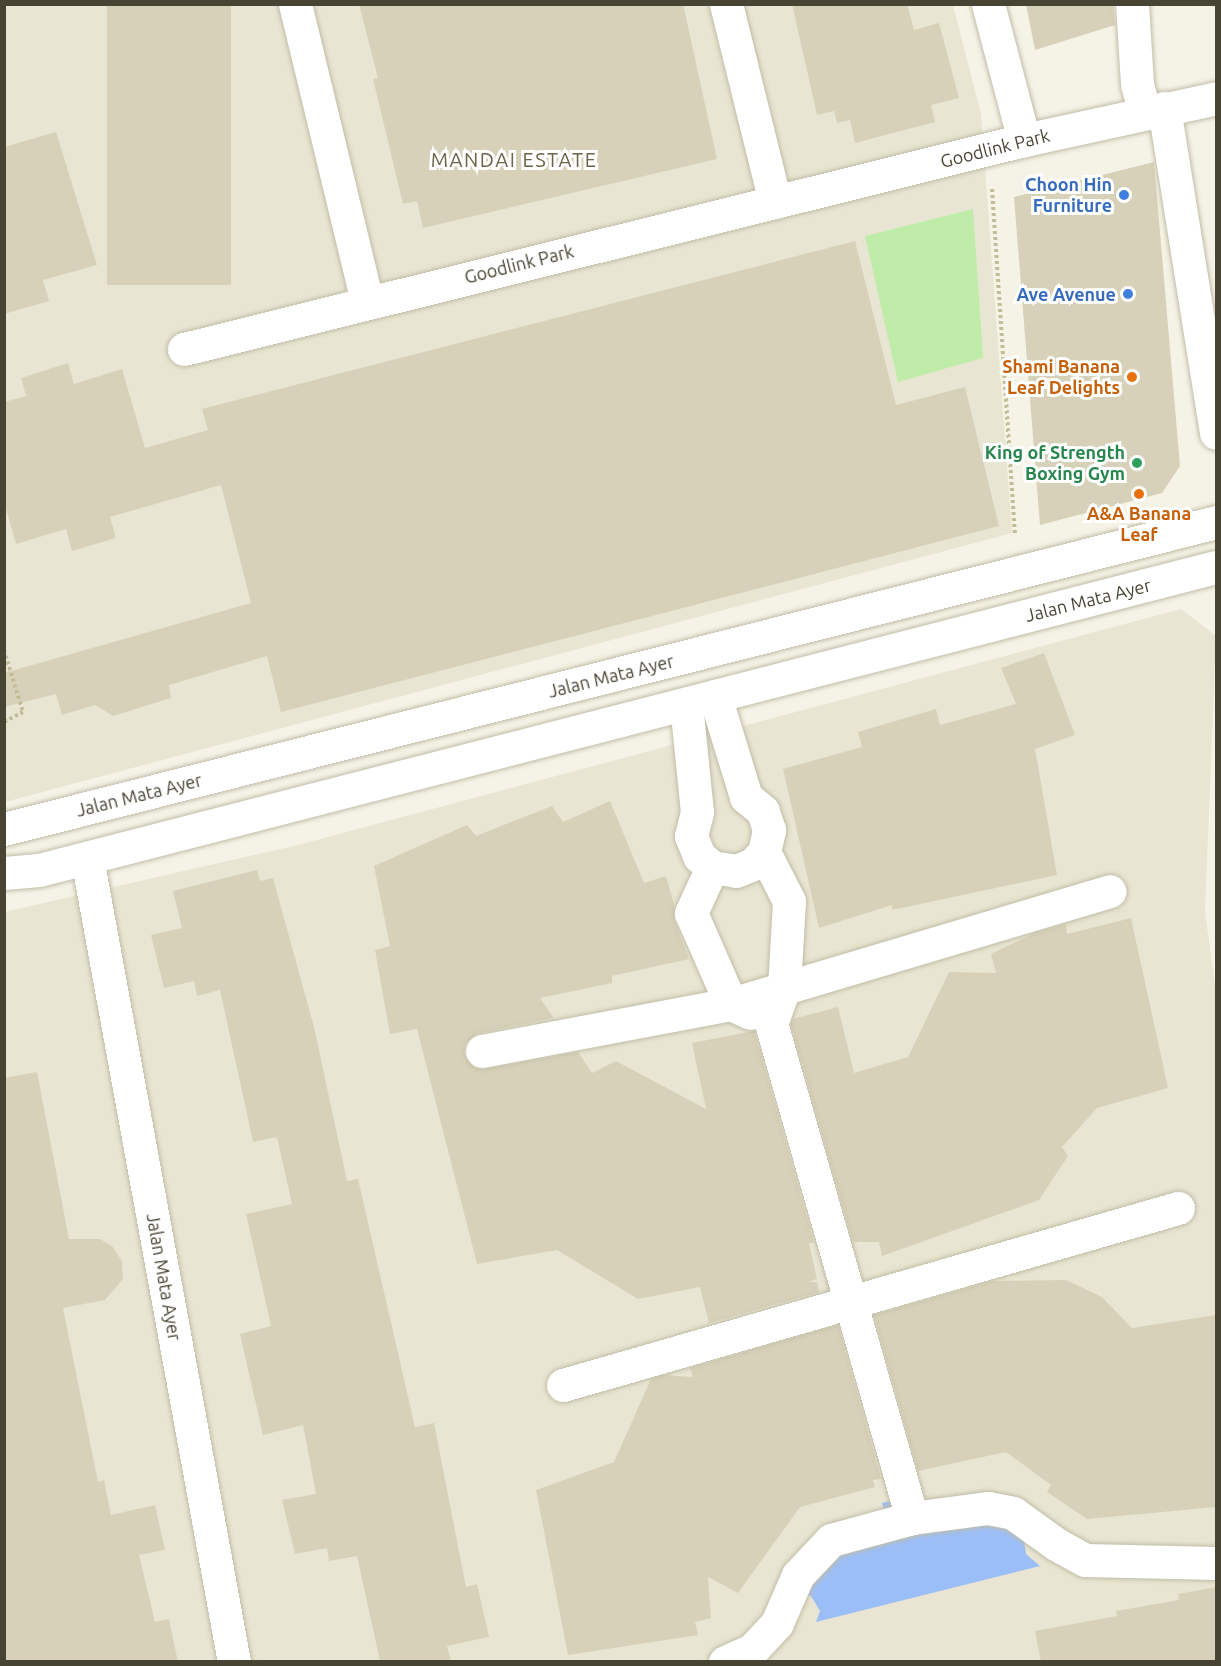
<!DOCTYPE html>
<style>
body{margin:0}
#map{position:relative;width:1221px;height:1666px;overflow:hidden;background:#f4f3e5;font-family:Ubuntu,sans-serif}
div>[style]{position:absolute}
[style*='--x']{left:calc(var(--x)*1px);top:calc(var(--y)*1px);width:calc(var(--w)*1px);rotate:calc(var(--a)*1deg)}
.residential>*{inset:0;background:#e8e6d2}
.green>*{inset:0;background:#c0ecaa}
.water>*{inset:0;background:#9cbef6}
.building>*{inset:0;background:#d7d1b9;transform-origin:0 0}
.path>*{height:4px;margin-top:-2px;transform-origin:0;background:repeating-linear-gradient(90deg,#c3bd97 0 3px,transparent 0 6px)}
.roads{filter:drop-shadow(0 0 2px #c0bda7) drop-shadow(0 0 2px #c0bda7)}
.minor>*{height:33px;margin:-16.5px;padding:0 16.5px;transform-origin:16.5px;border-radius:16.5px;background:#fff}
.dots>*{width:16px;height:16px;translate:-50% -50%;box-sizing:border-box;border:3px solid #fff;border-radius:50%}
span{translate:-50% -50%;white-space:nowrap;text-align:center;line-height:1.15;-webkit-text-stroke:6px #fff;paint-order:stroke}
.street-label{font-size:18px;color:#474434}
.shop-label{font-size:18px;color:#366cbe;font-weight:700}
.right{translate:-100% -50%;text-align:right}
.food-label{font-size:18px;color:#c56008;font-weight:700}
.leisure-label{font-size:18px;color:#27864d;font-weight:700}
.neighbourhood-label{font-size:20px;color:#6b654a;letter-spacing:1.5px}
.frame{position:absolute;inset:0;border:6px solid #474434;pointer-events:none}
</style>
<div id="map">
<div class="residential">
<i style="clip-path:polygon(5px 5px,953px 5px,981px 114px,1012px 533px,5px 802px)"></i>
<i style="clip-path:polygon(1181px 609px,1216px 636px,1205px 912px,1216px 992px,1216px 1661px,5px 1661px,4px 912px,298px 845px)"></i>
</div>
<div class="green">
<i style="clip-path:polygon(973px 209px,983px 358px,898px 382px,865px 236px)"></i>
</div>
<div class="water">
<i style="clip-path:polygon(918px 1494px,927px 1528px,969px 1503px,1024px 1540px,1026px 1554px,1040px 1566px,816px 1622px,820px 1611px,811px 1596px,797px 1591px,814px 1561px,891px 1537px,882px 1503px)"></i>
</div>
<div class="building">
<i style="left:107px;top:4px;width:124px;height:281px"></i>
<i style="clip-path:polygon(359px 4px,683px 4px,717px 159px,423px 228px,417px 201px,403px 204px,373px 79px,378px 78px)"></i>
<i style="clip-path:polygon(792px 4px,907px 4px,914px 30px,939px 23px,959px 98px,931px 105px,935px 122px,855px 143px,850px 120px,837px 123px,834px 111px,817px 115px)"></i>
<i style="clip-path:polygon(1026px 4px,1113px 4px,1115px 25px,1035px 50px)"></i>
<i style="clip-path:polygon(56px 132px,97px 265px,43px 280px,49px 301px,4px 314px,4px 147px)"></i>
<i style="clip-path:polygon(1154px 162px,1180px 466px,1162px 493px,1040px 525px,1014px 197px)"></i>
<i style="clip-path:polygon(855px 241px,896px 405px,965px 387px,999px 526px,281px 712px,267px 656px,169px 685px,171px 698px,113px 716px,95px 705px,62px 715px,56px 694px,4px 707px,4px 673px,251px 603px,221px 485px,110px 517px,116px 538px,72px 551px,66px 529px,16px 544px,4px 502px,4px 402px,26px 396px,21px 378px,68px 363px,74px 384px,122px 369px,145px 448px,208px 430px,202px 409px)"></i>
<i style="clip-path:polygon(1044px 653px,1075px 735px,1035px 749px,1057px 875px,892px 910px,892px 905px,819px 928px,783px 769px,862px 747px,858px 732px,936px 709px,940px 725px,1016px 704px,1001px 668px)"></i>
<i style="clip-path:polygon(610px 801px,644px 883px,666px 876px,674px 904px,674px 920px,689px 959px,612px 976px,612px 983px,540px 998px,554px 1018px,478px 1033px,465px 1044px,464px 1055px,475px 1068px,485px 1069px,578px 1052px,592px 1073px,616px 1061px,706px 1109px,692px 1043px,754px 1031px,814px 1243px,809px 1243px,817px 1279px,808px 1282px,817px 1282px,819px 1292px,709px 1323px,700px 1287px,638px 1299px,557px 1250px,477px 1264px,417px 1029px,390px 1034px,375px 950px,390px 946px,374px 866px,467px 825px,476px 836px,552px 806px,563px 822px)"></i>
<i style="clip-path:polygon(257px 870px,260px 881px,273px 878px,314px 1027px,347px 1181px,358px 1179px,415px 1427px,434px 1423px,466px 1587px,477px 1584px,489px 1637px,447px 1646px,451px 1661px,380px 1661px,357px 1556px,329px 1561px,327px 1548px,295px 1554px,282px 1500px,316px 1494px,303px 1425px,263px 1435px,240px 1334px,271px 1326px,246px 1214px,292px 1204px,277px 1137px,253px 1142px,220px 990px,197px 996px,194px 981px,164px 988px,151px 935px,182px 928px,173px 891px)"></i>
<i style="clip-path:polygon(1131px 918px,1168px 1088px,1097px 1108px,1062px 1147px,1068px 1156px,1039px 1200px,882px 1256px,879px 1242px,853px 1242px,791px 1024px,793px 1019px,838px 1007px,854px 1073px,908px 1057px,949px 972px,996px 973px,991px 954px,1035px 933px,1066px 924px,1067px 934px)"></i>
<i style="clip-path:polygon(37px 1072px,69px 1239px,100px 1239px,112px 1246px,122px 1261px,123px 1279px,105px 1300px,63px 1308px,98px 1482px,104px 1480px,111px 1515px,155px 1505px,165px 1550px,139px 1555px,155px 1622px,169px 1619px,178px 1662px,4px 1662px,4px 1078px)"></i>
<i style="clip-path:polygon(1066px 1280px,1102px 1297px,1132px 1328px,1216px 1315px,1216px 1507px,1087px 1519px,1047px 1492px,1051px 1485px,1006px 1452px,918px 1471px,874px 1315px,993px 1281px)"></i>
<i style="clip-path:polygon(838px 1325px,881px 1479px,873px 1480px,875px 1487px,800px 1507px,738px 1593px,708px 1577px,711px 1618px,695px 1622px,698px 1635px,568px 1655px,536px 1490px,614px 1462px,651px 1379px,664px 1375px,693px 1377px,690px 1368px)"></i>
<i style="clip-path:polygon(1216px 1587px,1216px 1662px,1041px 1662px,1035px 1631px,1117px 1616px,1116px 1611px,1179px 1600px,1178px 1594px)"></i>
</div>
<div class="path">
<i style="--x:992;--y:189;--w:347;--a:86.2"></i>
<i style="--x:4;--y:650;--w:65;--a:73"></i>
<i style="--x:23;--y:712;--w:21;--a:152"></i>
</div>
<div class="roads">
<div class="minor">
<i style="--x:295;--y:4;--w:306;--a:76.4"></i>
<i style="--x:726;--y:4;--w:204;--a:76.1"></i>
<i style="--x:988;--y:4;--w:141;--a:75.2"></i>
<i style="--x:1132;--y:4;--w:80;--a:86.4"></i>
<i style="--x:1137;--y:84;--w:30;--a:75"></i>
<i style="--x:1164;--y:108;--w:329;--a:80.9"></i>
<i style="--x:184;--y:349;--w:866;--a:-13.97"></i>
<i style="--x:1024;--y:140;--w:197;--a:-12.3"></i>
<i style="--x:686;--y:704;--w:109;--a:84.2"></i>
<i style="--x:697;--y:812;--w:25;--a:104"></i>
<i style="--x:691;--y:836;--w:22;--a:68"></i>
<i style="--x:699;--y:856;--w:17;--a:40"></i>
<i style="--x:712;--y:867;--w:24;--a:9"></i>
<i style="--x:736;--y:871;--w:18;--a:-22"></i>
<i style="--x:753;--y:864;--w:16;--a:-47"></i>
<i style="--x:764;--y:852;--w:23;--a:-77"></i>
<i style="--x:769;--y:830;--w:20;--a:-108"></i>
<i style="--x:763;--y:811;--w:22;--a:-141"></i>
<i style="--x:746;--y:797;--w:106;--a:-107.1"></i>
<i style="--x:4;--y:829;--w:1250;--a:-14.21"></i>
<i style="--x:764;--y:852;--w:55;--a:63"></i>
<i style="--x:789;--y:901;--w:87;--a:93.3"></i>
<i style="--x:784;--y:988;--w:37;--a:110"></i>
<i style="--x:771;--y:1023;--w:515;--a:74.1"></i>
<i style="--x:87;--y:858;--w:817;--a:79.64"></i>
<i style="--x:712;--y:867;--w:51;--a:114.5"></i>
<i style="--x:691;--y:913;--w:99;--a:66.3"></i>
<i style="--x:731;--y:1004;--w:21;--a:25"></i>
<i style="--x:4;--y:873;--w:35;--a:-5"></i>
<i style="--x:39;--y:870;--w:1215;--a:-14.44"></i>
<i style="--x:482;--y:1051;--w:253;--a:-10.7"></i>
<i style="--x:731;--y:1004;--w:395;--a:-16.6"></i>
<i style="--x:563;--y:1385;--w:640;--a:-16.06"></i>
<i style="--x:725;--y:1662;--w:30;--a:-24"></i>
<i style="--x:752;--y:1650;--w:37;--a:-47"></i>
<i style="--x:777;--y:1623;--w:52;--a:-66.4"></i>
<i style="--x:798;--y:1575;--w:48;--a:-46.7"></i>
<i style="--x:831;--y:1540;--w:84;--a:-15.2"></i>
<i style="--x:912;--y:1518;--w:77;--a:-7.5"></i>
<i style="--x:988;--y:1508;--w:25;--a:11"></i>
<i style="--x:1013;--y:1513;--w:53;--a:35.8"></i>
<i style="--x:1056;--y:1544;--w:33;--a:29"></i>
<i style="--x:1085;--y:1560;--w:131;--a:1.3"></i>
</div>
</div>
<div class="dots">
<i style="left:1124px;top:195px;background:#3f7fe0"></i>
<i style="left:1128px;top:294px;background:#3f7fe0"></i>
<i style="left:1132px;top:377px;background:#e8710a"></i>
<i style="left:1137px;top:463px;background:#2e9e5b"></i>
<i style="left:1139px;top:494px;background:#e8710a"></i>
</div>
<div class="street-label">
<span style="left:995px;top:148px;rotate:-14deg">Goodlink Park</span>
<span style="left:519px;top:264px;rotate:-14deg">Goodlink Park</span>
<span style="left:1088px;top:600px;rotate:-14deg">Jalan Mata Ayer</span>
<span style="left:611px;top:676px;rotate:-14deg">Jalan Mata Ayer</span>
<span style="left:139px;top:795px;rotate:-14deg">Jalan Mata Ayer</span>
<span style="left:164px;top:1277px;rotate:80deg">Jalan Mata Ayer</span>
</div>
<div class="shop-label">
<span class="right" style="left:1112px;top:195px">Choon Hin<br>Furniture</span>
<span class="right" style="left:1116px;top:294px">Ave Avenue</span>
</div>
<div class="food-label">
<span class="right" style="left:1120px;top:377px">Shami Banana<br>Leaf Delights</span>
<span style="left:1139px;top:524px">A&amp;A Banana<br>Leaf</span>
</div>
<div class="leisure-label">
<span class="right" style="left:1125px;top:463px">King of Strength<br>Boxing Gym</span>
</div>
<div class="neighbourhood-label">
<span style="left:514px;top:159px">MANDAI ESTATE</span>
</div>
<div class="frame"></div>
</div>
